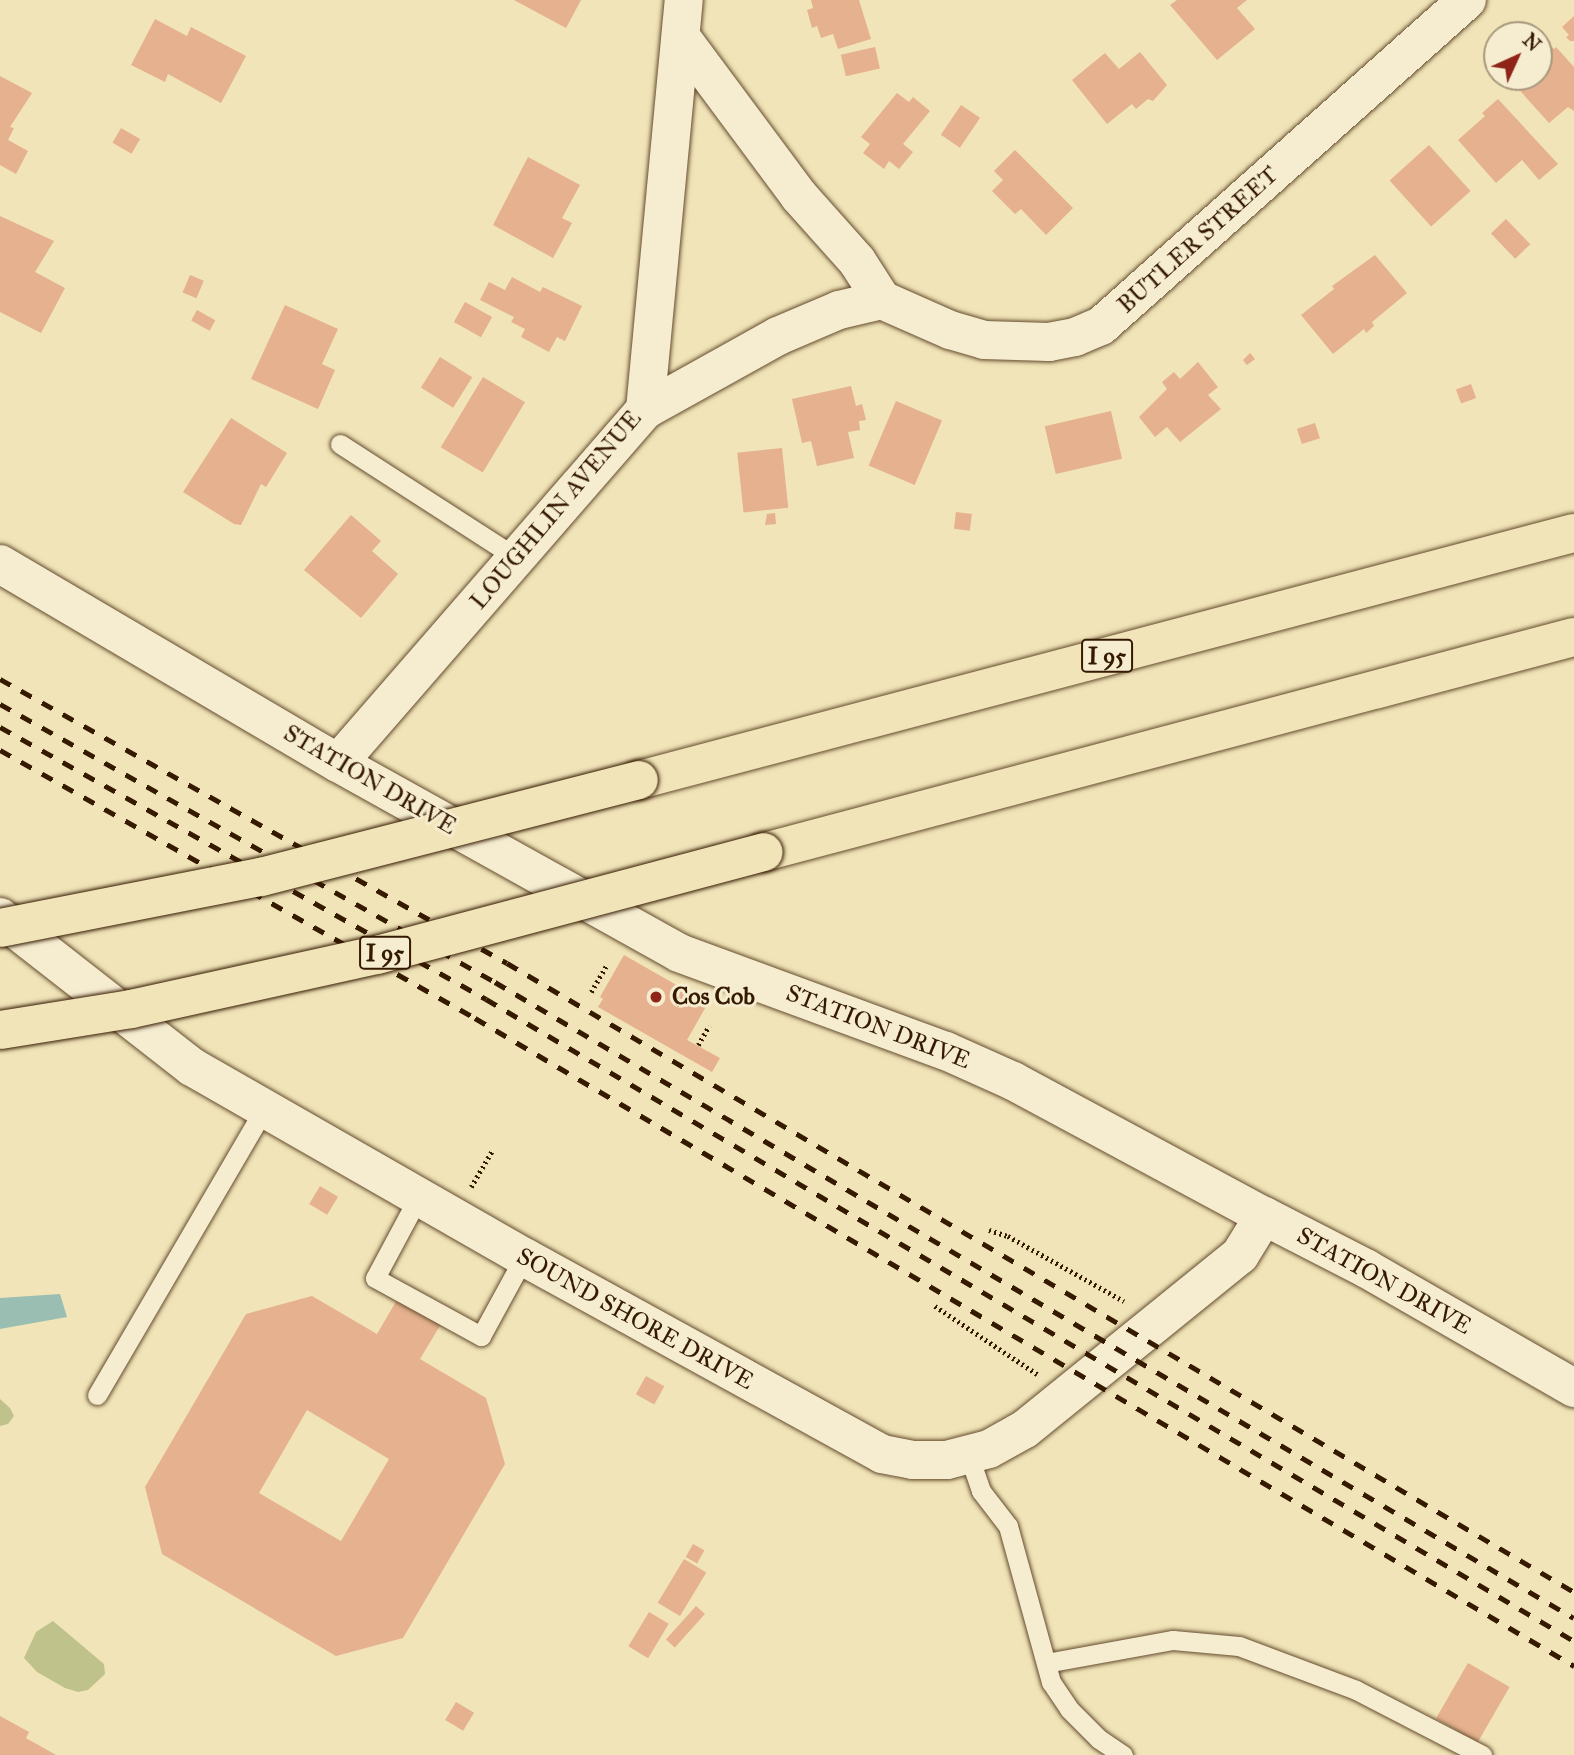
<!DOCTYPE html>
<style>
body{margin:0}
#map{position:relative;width:1574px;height:1755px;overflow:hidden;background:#f1e4b8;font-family:"IM FELL Great Primer",serif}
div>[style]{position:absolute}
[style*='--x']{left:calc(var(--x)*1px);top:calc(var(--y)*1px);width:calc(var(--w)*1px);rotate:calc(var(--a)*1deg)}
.green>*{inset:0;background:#bfc28b}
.water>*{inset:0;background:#9bbeb2}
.building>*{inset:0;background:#e5b18e;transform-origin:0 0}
.path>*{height:4.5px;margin-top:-2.25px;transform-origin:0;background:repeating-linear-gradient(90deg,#351a00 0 2px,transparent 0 5.5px)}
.roads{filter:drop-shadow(0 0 2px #644c2e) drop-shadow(0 0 2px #644c2e)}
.lane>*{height:19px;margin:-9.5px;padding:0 9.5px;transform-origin:9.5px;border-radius:9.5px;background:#f6edd1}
.street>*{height:38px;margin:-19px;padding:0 19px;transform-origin:19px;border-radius:19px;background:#f6edd1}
.secondary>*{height:38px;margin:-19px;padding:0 19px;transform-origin:19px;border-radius:19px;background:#f6edd1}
.highway>*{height:38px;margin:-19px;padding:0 19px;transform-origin:19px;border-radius:19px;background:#f1e4b8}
.rail>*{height:5px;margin-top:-2.5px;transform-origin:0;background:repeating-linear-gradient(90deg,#351a00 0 12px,transparent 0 24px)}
.bridges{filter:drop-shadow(0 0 2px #351a00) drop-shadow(0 0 2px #351a00)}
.highway-bridge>*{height:38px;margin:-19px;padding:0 19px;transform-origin:19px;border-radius:19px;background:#f1e4b8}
.dots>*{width:19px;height:19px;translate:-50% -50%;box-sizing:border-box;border:4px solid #f6edd1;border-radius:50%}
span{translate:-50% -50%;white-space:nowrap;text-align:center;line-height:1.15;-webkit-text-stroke:6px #f6edd1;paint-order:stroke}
.shield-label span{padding:2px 5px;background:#f6edd1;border:2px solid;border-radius:5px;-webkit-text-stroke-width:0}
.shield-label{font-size:23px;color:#351a00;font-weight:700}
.street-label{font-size:24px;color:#351a00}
.poi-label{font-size:24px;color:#351a00;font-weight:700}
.left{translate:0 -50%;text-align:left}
.north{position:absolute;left:1483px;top:21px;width:70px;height:70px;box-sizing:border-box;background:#f6edd1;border:2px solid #a9997d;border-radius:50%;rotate:45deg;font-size:19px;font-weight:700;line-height:28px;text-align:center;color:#351a00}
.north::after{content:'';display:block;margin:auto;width:24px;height:32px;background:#8f2418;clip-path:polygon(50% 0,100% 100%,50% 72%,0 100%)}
</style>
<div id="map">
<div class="green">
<i style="clip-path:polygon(0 1399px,10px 1408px,14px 1416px,8px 1424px,0 1426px)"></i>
<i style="clip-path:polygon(53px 1621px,104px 1664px,105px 1674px,88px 1690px,78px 1692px,65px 1688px,37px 1672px,24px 1658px,36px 1632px)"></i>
</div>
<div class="water">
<i style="clip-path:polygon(60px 1294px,67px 1317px,0 1329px,0 1298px)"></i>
</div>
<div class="building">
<i style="clip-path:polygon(514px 0,581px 0,566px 28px)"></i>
<i style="clip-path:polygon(811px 0,859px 0,871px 39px,838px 49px,833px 34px,821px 38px,817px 26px,812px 28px,807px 10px,813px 8px)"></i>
<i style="clip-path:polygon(1177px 0,1247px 0,1237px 8px,1255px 29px,1217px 60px,1170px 5px)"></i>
<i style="clip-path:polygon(1574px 16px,1574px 41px,1570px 41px,1566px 37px,1569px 35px,1562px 27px)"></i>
<i style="clip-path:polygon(155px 19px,187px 36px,191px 27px,246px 56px,221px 103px,168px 74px,165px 82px,131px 65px)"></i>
<i style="clip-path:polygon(1546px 41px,1554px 49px,1556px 47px,1574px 67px,1574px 111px,1568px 107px,1549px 123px,1514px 84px,1517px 81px,1513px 77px,1539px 77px,1539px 47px)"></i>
<i style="left:875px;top:47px;width:22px;height:35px;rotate:77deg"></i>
<i style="clip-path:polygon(1140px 52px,1167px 85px,1153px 101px,1148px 99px,1136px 109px,1132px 104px,1107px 124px,1072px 80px,1105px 53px,1119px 69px)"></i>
<i style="clip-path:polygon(0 76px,32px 93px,10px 127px,14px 128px,8px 140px,28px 151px,16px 174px,0 165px)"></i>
<i style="clip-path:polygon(897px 93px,909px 102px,913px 97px,930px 111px,903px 144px,913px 152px,899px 169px,889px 161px,884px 169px,863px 153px,870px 144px,861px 137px)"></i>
<i style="clip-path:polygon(1498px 99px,1558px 164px,1539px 180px,1522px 160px,1496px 183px,1458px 140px,1485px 116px,1482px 113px)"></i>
<i style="left:961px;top:105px;width:23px;height:36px;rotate:34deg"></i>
<i style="left:121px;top:128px;width:22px;height:17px;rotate:30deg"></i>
<i style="left:1429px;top:145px;width:62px;height:53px;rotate:48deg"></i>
<i style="clip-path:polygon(1015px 150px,1073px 208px,1046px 235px,1021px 209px,1015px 214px,992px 191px,1003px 180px,994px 171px)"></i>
<i style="clip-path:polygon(528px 157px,580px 185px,562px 218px,572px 223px,553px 258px,493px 225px)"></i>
<i style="clip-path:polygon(0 216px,54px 241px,35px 272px,65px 288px,41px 333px,0 312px)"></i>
<i style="left:1506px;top:219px;width:35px;height:21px;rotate:46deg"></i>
<i style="clip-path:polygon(1375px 255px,1407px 293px,1372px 322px,1374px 326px,1366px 333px,1364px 329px,1333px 354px,1301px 315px,1334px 289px,1332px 286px)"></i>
<i style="left:190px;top:275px;width:15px;height:19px;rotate:23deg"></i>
<i style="clip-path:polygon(512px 277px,540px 292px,543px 287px,582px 306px,565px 341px,557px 337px,549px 352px,521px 337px,525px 329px,511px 322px,514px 317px,480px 300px,489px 282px,505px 290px)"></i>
<i style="left:465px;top:302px;width:31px;height:23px;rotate:29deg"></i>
<i style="clip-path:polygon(285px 305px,338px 329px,322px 364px,335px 370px,318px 409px,251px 379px)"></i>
<i style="left:197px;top:310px;width:21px;height:12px;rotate:29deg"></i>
<i style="clip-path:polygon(1250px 353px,1255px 359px,1247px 365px,1243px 360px)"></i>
<i style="left:440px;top:357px;width:38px;height:36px;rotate:32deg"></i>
<i style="clip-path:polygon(1198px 362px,1218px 387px,1208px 395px,1221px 409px,1180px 442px,1167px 427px,1155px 437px,1139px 417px,1167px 389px,1162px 382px,1174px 372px,1180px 379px)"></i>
<i style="left:483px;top:377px;width:49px;height:82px;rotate:31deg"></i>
<i style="left:1471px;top:384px;width:15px;height:16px;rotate:70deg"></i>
<i style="clip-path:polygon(851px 386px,856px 406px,862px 404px,866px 420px,859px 421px,860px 430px,848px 432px,854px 458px,817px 466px,811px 441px,802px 443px,792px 399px)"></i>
<i style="left:896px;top:401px;width:50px;height:70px;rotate:23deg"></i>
<i style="left:1111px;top:411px;width:49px;height:68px;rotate:77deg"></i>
<i style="clip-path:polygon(231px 418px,287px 453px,266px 487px,261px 484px,241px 525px,234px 524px,183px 492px)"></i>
<i style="left:1315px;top:423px;width:16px;height:19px;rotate:72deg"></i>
<i style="left:782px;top:448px;width:60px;height:45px;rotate:84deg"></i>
<i style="left:956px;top:512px;width:16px;height:17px;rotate:7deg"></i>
<i style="clip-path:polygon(775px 513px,776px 524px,765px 525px,767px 514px)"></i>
<i style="clip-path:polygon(351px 515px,381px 541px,372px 551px,398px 574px,361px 618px,304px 570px)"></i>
<i style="clip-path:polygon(624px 955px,708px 1003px,687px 1040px,720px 1058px,712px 1072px,598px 1007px,603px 999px,600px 997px)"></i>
<i style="left:320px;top:1186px;width:21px;height:21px;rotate:31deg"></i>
<i style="clip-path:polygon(evenodd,312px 1296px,377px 1334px,398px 1298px,441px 1324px,420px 1359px,486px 1398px,505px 1464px,403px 1638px,336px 1656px,162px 1554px,145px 1487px,246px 1314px,312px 1296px,307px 1410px,389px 1459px,341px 1541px,259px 1493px,307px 1410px)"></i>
<i style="left:646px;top:1376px;width:21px;height:21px;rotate:29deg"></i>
<i style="left:693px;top:1544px;width:13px;height:15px;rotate:29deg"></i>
<i style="left:684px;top:1559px;width:26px;height:51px;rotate:31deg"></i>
<i style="left:696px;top:1606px;width:12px;height:45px;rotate:42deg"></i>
<i style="left:649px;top:1612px;width:23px;height:40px;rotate:31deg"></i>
<i style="left:1468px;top:1663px;width:48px;height:64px;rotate:30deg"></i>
<i style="left:456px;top:1702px;width:21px;height:21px;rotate:31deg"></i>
<i style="clip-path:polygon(0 1716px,29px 1732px,26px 1738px,56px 1755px,0 1755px)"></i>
</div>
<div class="path">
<i style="--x:591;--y:992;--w:30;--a:-60"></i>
<i style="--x:698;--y:1045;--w:22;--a:-60"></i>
<i style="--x:471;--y:1187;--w:42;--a:-59.7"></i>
<i style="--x:989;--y:1230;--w:20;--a:18"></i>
<i style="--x:1008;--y:1236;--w:133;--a:29.3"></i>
<i style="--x:935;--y:1306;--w:123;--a:33.7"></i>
</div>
<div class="roads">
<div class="lane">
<i style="--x:340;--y:444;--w:211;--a:32.8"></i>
<i style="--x:419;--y:1196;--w:93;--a:118.2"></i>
<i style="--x:375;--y:1278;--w:121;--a:28.7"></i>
<i style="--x:481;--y:1336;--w:90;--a:-61.4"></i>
<i style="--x:97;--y:1395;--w:333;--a:-59.7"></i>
<i style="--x:969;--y:1456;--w:37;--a:71"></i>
<i style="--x:981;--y:1491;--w:44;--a:52.4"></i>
<i style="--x:1008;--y:1526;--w:162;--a:74.6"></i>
<i style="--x:1051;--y:1682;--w:32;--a:56"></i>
<i style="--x:1069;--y:1709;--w:42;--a:45"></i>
<i style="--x:1099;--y:1739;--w:29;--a:34"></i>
<i style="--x:1046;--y:1663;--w:129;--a:-10.3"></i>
<i style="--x:1173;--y:1640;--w:66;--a:5.2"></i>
<i style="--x:1239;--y:1646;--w:125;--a:20.6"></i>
<i style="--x:1356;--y:1690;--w:142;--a:27.3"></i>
</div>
<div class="street">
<i style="--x:681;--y:37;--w:198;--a:53.4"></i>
<i style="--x:799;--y:196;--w:87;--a:48.3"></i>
<i style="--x:857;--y:261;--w:46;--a:57.3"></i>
<i style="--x:645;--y:410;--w:152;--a:-29.1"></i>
<i style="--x:778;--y:336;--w:66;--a:-23.1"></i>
<i style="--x:839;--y:310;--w:44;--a:-13.1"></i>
<i style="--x:882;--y:300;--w:74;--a:23.8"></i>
<i style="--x:950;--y:330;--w:35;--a:16"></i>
<i style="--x:984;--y:340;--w:65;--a:1.8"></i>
<i style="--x:1049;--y:342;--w:26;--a:-11"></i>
<i style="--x:1075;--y:337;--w:28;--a:-23"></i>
<i style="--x:1101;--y:326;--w:490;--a:-41.7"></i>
<i style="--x:0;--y:564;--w:392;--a:30.5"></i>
<i style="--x:338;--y:763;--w:390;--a:29.1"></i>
<i style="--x:679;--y:953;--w:284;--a:20.2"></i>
<i style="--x:946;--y:1051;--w:73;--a:24.1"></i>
<i style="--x:1013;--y:1081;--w:285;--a:28.3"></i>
<i style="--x:338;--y:763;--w:468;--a:-49"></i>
<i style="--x:645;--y:410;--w:412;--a:-84.6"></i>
</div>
<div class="secondary">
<i style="--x:0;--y:917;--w:244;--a:38"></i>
<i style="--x:192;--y:1067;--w:383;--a:29.8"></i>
<i style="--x:524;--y:1257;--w:409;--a:28.8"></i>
<i style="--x:882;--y:1454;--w:31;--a:11"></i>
<i style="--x:912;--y:1460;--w:35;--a:0"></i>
<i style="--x:947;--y:1460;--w:43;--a:-14.7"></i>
<i style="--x:989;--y:1449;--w:41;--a:-29.1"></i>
<i style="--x:1025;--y:1429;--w:277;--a:-39"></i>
<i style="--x:1240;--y:1255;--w:46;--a:-58.4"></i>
<i style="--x:1264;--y:1216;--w:116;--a:27.2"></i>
<i style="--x:1367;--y:1269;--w:239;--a:29.9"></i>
</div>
<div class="highway">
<i style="--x:639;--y:780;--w:967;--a:-14.8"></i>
<i style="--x:764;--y:852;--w:838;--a:-14.87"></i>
</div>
</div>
<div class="rail">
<i style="--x:0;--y:679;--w:581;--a:29.26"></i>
<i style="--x:507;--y:963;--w:1239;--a:30.52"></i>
<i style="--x:0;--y:704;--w:568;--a:29.32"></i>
<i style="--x:495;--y:982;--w:1252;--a:30.52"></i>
<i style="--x:0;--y:727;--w:557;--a:29.23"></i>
<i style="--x:486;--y:999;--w:1263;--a:30.54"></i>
<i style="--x:0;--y:750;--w:545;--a:29.43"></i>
<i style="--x:475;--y:1018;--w:1276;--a:30.52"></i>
</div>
<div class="bridges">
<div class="highway-bridge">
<i style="--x:0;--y:928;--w:266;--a:-11.1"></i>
<i style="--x:261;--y:877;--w:390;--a:-14.4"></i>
<i style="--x:0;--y:1030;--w:133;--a:-9.1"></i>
<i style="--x:131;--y:1009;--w:252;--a:-12.4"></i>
<i style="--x:377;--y:955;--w:400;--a:-14.9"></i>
</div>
</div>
<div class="dots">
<i style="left:656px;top:997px;background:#8f2418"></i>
</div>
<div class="shield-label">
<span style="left:1107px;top:656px">I 95</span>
<span style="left:385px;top:953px">I 95</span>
</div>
<div class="street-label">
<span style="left:1198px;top:240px;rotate:-42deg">BUTLER STREET</span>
<span style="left:556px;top:510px;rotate:-50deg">LOUGHLIN AVENUE</span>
<span style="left:370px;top:780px;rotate:30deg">STATION DRIVE</span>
<span style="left:878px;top:1027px;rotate:21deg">STATION DRIVE</span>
<span style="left:1384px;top:1281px;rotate:29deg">STATION DRIVE</span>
<span style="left:635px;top:1319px;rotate:29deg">SOUND SHORE DRIVE</span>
</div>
<div class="poi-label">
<span class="left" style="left:672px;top:997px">Cos Cob</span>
</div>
<div class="north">N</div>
</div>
